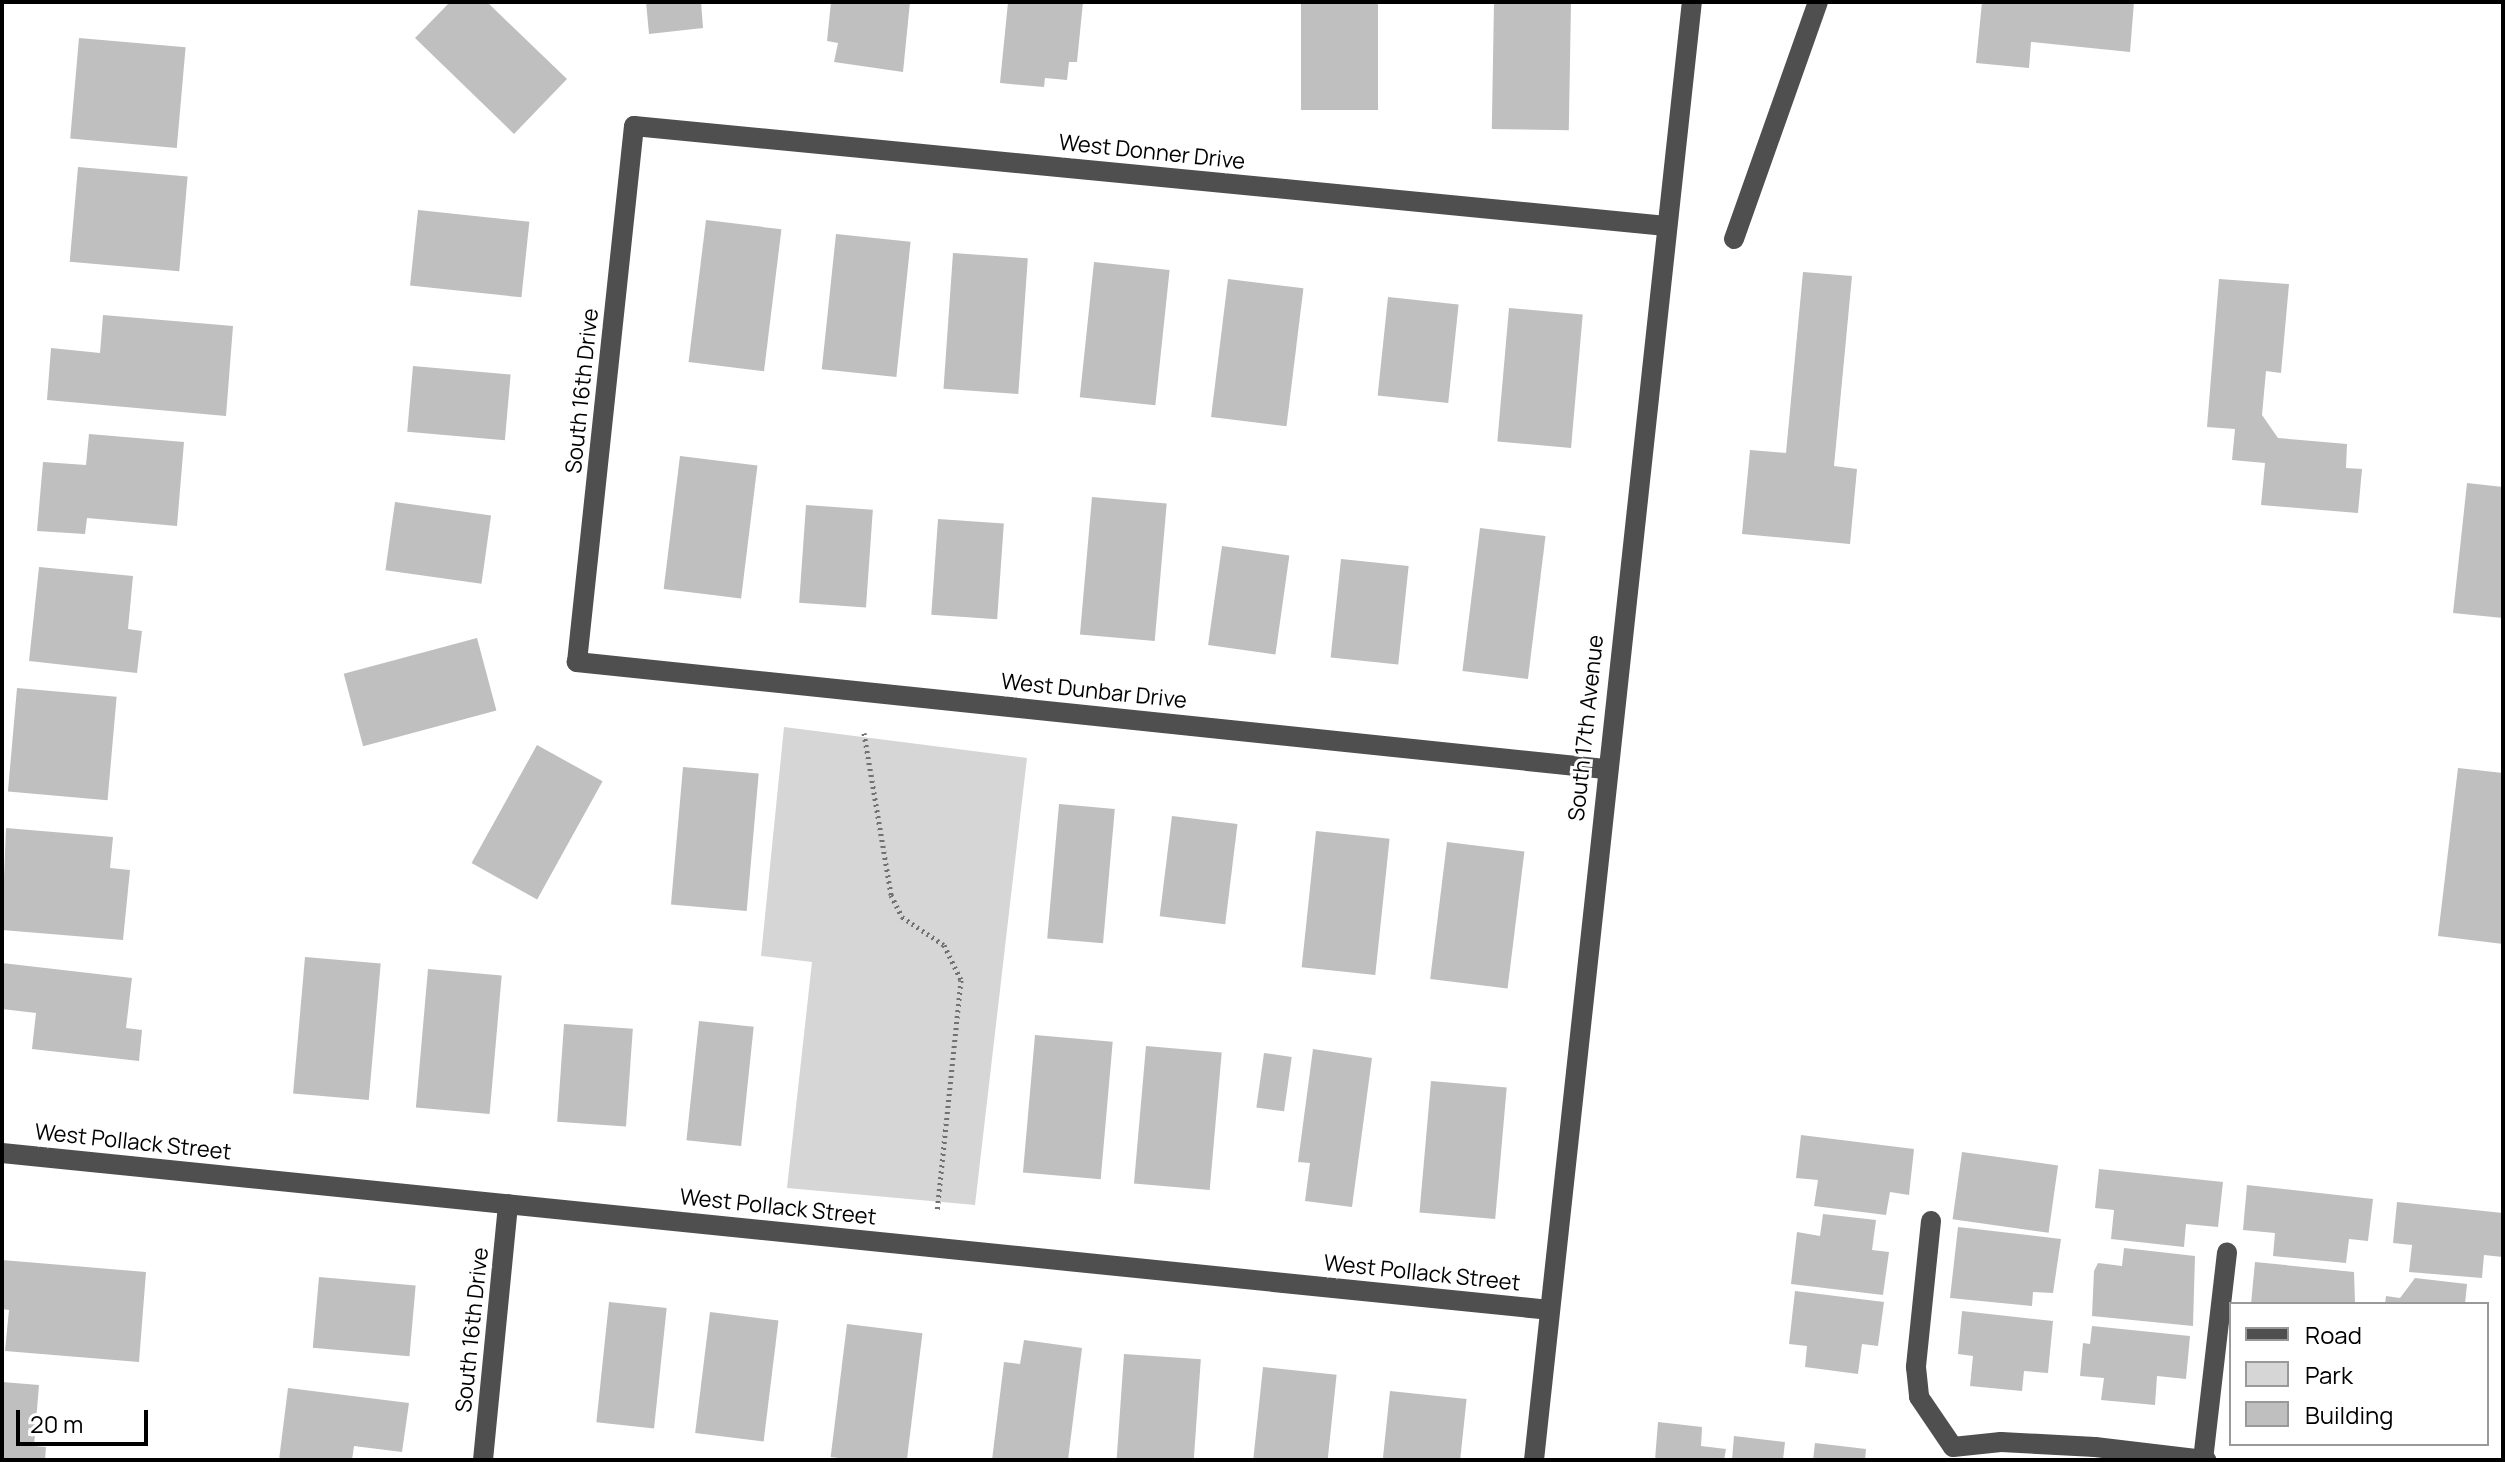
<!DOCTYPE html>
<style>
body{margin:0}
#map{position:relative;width:2505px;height:1462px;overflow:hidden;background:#fff;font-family:Manrope,sans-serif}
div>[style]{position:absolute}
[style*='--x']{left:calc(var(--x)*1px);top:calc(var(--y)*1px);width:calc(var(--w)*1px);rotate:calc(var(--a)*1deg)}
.green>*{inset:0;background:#d6d6d6}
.building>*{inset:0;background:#bfbfbf;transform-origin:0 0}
.path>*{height:5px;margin-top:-2.5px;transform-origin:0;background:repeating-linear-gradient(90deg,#717171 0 2px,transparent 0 6px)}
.minor>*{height:20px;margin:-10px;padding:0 10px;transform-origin:10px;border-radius:10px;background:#4f4f4f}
span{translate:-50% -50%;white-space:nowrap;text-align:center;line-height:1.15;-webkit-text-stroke:6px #fff;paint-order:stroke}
.street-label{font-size:22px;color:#000}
.frame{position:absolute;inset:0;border:4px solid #000;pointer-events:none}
.legend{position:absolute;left:2229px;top:1302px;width:260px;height:144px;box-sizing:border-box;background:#fff;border:2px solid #999;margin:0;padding:10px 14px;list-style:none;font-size:24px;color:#000}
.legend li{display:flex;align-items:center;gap:16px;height:40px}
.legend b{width:40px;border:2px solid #999}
.scale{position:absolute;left:16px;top:1410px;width:132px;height:36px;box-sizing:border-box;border:4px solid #000;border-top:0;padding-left:10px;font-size:24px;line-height:28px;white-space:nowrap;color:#000;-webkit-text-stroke:6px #fff;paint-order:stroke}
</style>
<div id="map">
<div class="green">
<i style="clip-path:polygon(784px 727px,1027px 758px,975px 1205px,787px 1188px,812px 962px,761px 956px)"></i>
</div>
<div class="building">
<i style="clip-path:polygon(450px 2px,487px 2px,567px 79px,514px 134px,415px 38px)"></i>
<i style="clip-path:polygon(646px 2px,701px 2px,703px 28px,649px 34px)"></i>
<i style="clip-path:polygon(831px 2px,910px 2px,903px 72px,834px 62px,838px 43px,827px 41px)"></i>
<i style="clip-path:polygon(1008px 2px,1083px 2px,1077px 62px,1069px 62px,1067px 80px,1045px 78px,1044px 87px,1000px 83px)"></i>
<i style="left:1301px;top:2px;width:77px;height:108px"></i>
<i style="left:1494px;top:2px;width:77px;height:127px;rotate:1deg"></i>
<i style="clip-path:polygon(1982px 2px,2134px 2px,2130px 52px,2031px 42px,2029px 68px,1976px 63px)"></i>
<i style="left:79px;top:38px;width:107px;height:101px;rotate:5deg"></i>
<i style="left:78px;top:167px;width:110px;height:95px;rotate:5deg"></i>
<i style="left:418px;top:210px;width:112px;height:76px;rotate:6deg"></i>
<i style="left:706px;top:220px;width:76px;height:143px;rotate:7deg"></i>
<i style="left:836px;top:234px;width:75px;height:136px;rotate:6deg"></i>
<i style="left:953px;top:253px;width:75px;height:136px;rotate:4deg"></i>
<i style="left:1094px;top:262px;width:76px;height:136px;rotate:6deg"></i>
<i style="clip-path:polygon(1803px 272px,1852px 276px,1834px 466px,1857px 469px,1850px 544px,1742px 534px,1750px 450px,1786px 453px)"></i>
<i style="left:1228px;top:279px;width:76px;height:139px;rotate:7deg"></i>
<i style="clip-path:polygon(2219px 279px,2289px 284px,2281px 373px,2266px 371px,2262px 415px,2278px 438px,2347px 444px,2346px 468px,2362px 469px,2358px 513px,2261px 505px,2265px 463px,2232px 460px,2235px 429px,2207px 427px)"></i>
<i style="left:1388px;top:297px;width:71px;height:99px;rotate:6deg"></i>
<i style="left:1509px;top:308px;width:74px;height:134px;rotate:5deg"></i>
<i style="clip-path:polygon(103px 315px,233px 326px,226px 416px,47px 400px,51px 348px,100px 353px)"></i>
<i style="left:413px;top:366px;width:98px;height:66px;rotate:5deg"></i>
<i style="clip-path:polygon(89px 434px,184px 442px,177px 526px,87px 518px,85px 534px,37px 531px,43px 462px,86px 465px)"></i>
<i style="left:680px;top:456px;width:78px;height:134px;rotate:7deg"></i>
<i style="clip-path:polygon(2467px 483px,2503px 487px,2503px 618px,2453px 613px)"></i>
<i style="left:1092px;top:497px;width:75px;height:138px;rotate:5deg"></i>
<i style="left:395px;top:502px;width:97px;height:69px;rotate:8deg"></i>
<i style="left:806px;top:505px;width:67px;height:98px;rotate:4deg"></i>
<i style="left:938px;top:519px;width:66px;height:96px;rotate:4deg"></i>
<i style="left:1480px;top:528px;width:66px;height:144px;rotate:7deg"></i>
<i style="left:1222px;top:546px;width:68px;height:100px;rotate:8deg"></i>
<i style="left:1341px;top:559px;width:68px;height:99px;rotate:6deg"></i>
<i style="clip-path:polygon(39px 567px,133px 576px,128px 629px,142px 631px,137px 673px,29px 661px)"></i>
<i style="left:477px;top:638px;width:75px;height:138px;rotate:75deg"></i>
<i style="left:17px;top:688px;width:100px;height:104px;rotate:5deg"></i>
<i style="left:537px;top:745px;width:75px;height:135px;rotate:29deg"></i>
<i style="left:683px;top:767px;width:76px;height:138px;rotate:5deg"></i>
<i style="clip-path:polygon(2458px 768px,2503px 773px,2503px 944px,2438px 936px)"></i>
<i style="left:1059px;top:804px;width:56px;height:135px;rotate:5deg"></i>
<i style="left:1172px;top:816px;width:66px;height:101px;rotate:7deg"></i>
<i style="clip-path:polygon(6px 828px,113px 837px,110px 868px,130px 870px,123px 940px,2px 930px)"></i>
<i style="left:1316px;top:831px;width:74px;height:137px;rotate:6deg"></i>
<i style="left:1447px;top:842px;width:78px;height:138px;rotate:7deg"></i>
<i style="left:305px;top:957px;width:76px;height:137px;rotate:5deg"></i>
<i style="clip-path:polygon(2px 963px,132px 978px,126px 1028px,142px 1030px,139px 1061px,32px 1049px,36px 1013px,2px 1009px)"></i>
<i style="left:428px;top:969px;width:74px;height:139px;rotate:5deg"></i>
<i style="left:699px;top:1021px;width:55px;height:120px;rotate:6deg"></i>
<i style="left:564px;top:1024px;width:69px;height:98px;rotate:4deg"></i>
<i style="left:1035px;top:1035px;width:78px;height:138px;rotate:5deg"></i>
<i style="left:1146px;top:1046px;width:76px;height:138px;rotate:5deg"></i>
<i style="clip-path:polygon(1313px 1049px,1372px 1058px,1352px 1207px,1305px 1201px,1310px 1163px,1298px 1162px)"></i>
<i style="left:1264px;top:1053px;width:28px;height:55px;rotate:8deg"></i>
<i style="left:1431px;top:1081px;width:76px;height:132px;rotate:5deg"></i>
<i style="clip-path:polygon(1801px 1135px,1914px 1149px,1909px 1195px,1890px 1192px,1886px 1215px,1814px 1206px,1818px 1180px,1796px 1178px)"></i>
<i style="left:1962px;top:1152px;width:97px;height:68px;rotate:8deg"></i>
<i style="clip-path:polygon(2099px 1169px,2223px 1182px,2218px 1227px,2186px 1224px,2184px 1247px,2111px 1239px,2114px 1210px,2095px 1208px)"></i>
<i style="clip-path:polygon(2247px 1185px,2373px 1199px,2368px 1241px,2349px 1239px,2346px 1263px,2273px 1256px,2275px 1233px,2243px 1230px)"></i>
<i style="clip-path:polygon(2397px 1202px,2503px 1213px,2503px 1257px,2484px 1255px,2482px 1278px,2409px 1272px,2412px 1245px,2393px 1243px)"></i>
<i style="clip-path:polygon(1823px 1214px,1876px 1220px,1872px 1250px,1889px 1252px,1883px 1295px,1791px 1284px,1797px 1232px,1820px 1236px)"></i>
<i style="clip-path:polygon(1958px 1227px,2061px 1239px,2053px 1293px,2033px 1292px,2032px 1306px,1950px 1298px)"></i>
<i style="clip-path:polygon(2124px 1248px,2195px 1256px,2193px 1326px,2092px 1316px,2094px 1271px,2098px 1263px,2122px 1266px)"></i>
<i style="clip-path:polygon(2px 1260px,146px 1272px,139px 1362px,5px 1351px,9px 1310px,2px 1309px)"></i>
<i style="clip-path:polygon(2255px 1262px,2354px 1272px,2355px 1304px,2251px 1304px)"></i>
<i style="left:319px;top:1277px;width:97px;height:71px;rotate:5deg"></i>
<i style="clip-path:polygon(2415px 1278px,2467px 1284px,2465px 1304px,2385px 1304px,2386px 1296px,2400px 1298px)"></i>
<i style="clip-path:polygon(1795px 1291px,1884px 1302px,1878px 1346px,1862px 1344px,1858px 1374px,1805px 1367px,1807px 1346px,1789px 1344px)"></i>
<i style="left:609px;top:1302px;width:58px;height:121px;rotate:6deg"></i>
<i style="clip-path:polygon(1962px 1311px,2053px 1321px,2048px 1373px,2024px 1371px,2022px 1391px,1970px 1386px,1973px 1356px,1958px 1354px)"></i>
<i style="left:710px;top:1312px;width:69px;height:122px;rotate:7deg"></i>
<i style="left:847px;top:1324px;width:76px;height:134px;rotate:7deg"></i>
<i style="clip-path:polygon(2092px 1326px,2190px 1336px,2186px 1379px,2157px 1376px,2155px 1405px,2101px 1400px,2104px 1378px,2080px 1376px,2083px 1343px,2090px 1344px)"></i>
<i style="clip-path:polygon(1024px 1340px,1082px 1348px,1068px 1460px,992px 1460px,1004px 1362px,1020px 1364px)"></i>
<i style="left:1124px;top:1354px;width:77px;height:106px;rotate:4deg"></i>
<i style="left:1263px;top:1367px;width:74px;height:94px;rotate:6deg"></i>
<i style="clip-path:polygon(2px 1382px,39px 1385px,34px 1446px,46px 1447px,45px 1460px,2px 1460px)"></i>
<i style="clip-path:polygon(288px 1388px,409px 1403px,402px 1452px,354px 1446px,352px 1460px,279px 1460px)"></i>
<i style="left:1390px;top:1391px;width:77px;height:69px;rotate:6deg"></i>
<i style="clip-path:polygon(1658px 1422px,1702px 1427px,1701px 1446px,1726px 1449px,1724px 1460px,1655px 1460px)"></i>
<i style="clip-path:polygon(1734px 1436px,1785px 1442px,1783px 1460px,1732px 1460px)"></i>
<i style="clip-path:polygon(1815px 1443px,1866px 1449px,1865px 1460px,1813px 1460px)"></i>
</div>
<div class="path">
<i style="--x:864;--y:733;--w:164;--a:80.5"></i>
<i style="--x:891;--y:895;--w:25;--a:63"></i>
<i style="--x:902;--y:917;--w:50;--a:33.7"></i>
<i style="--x:944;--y:945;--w:39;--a:64"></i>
<i style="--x:961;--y:980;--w:232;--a:95.9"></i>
</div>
<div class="minor">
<i style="--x:1734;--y:239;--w:251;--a:-70.5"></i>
<i style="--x:1605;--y:769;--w:1034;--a:-174.06"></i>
<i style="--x:577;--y:662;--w:539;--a:-83.93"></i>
<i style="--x:634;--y:126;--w:1037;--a:5.53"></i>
<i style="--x:2;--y:1153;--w:1555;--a:5.79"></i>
<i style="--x:1931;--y:1221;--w:147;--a:95.9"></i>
<i style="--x:1916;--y:1367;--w:30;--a:84"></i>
<i style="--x:1919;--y:1397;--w:60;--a:55.8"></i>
<i style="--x:1953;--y:1447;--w:48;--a:-5.9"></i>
<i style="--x:2001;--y:1442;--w:94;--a:3"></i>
<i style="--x:2095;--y:1447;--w:112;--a:6.7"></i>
<i style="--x:483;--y:1460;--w:257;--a:-84.4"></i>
<i style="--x:1534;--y:1460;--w:1467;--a:-83.82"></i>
<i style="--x:2203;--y:1460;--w:209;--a:-83.4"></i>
</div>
<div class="street-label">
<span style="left:1152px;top:152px;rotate:6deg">West Donner Drive</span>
<span style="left:582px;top:391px;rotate:-84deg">South 16th Drive</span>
<span style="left:1094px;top:691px;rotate:6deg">West Dunbar Drive</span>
<span style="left:1586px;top:728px;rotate:-84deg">South 17th Avenue</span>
<span style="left:133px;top:1142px;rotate:6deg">West Pollack Street</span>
<span style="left:778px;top:1207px;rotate:6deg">West Pollack Street</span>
<span style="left:1422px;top:1273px;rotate:6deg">West Pollack Street</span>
<span style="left:472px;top:1330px;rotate:-84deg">South 16th Drive</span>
</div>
<div class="frame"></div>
<ul class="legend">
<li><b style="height:10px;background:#4f4f4f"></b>Road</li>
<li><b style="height:22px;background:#d6d6d6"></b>Park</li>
<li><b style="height:22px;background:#bfbfbf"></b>Building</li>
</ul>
<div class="scale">20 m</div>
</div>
